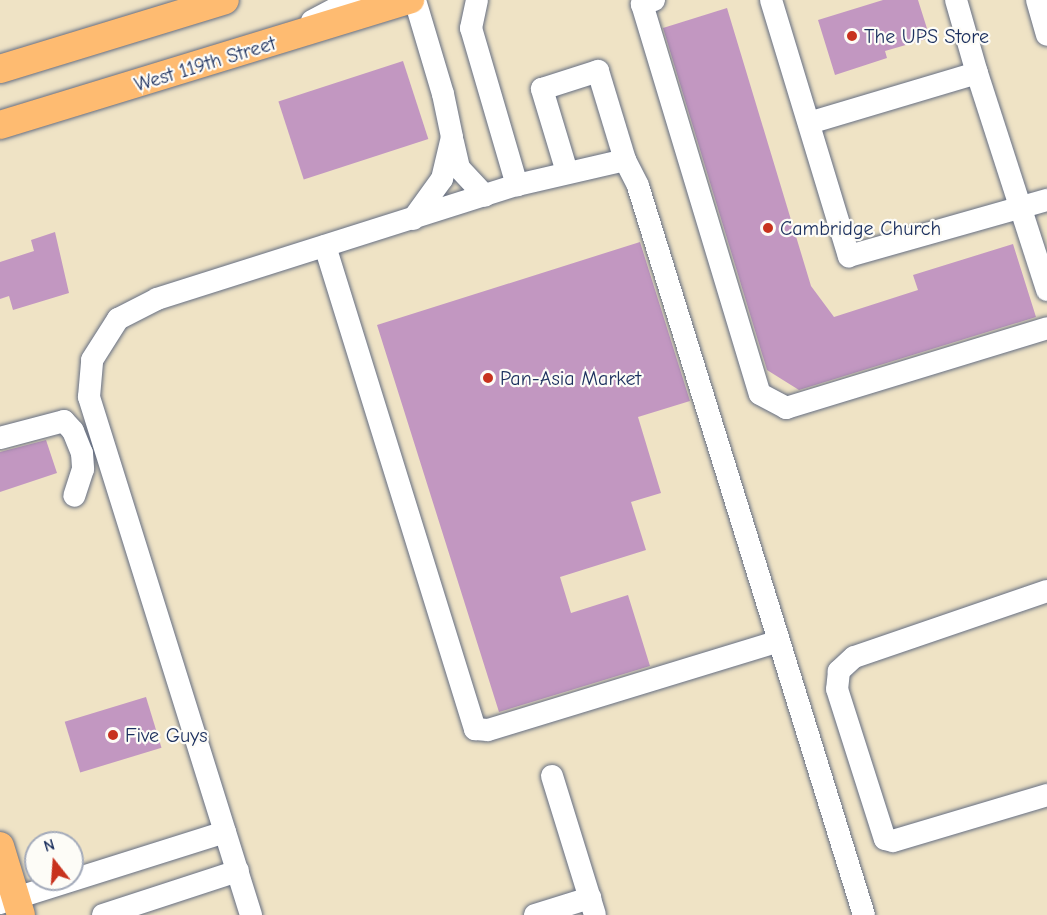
<!DOCTYPE html>
<style>
body{margin:0}
#map{position:relative;width:1047px;height:915px;overflow:hidden;background:#efe3c5;font-family:"Comic Neue",sans-serif}
div>[style]{position:absolute}
[style*='--x']{left:calc(var(--x)*1px);top:calc(var(--y)*1px);width:calc(var(--w)*1px);rotate:calc(var(--a)*1deg)}
.building>*{inset:0;background:#c297c1;transform-origin:0 0}
.roads{filter:drop-shadow(0 0 2px #656e82) drop-shadow(0 0 2px #656e82)}
.minor>*{height:22px;margin:-11px;padding:0 11px;transform-origin:11px;border-radius:11px;background:#fff}
.major>*{height:28px;margin:-14px;padding:0 14px;transform-origin:14px;border-radius:14px;background:#febb71}
.dots>*{width:16px;height:16px;translate:-50% -50%;box-sizing:border-box;border:3px solid #fdfcf7;border-radius:50%}
span{translate:-50% -50%;white-space:nowrap;text-align:center;line-height:1.15;-webkit-text-stroke:4.5px #fdfcf7;paint-order:stroke}
.poi-label{font-size:20px;color:#1b2f5e}
.left{translate:0 -50%;text-align:left}
.street-label{font-size:20px;color:#1b2f5e}
.north{position:absolute;left:24px;top:831px;width:60px;height:60px;box-sizing:border-box;background:#fdfcf7;border:2px solid #a3aaba;border-radius:50%;rotate:343deg;font-size:16px;font-weight:700;line-height:24px;text-align:center;color:#1b2f5e}
.north::after{content:'';display:block;margin:auto;width:21px;height:27px;background:#c8321e;clip-path:polygon(50% 0,100% 100%,50% 72%,0 100%)}
</style>
<div id="map">
<div class="building">
<i style="clip-path:polygon(883px 0,918px 0,930px 38px,885px 51px,887px 58px,835px 75px,818px 20px)"></i>
<i style="clip-path:polygon(727px 8px,811px 286px,834px 317px,918px 290px,913px 275px,1013px 244px,1036px 317px,799px 390px,767px 370px,663px 28px)"></i>
<i style="left:403px;top:61px;width:82px;height:131px;rotate:72deg"></i>
<i style="clip-path:polygon(55px 232px,69px 293px,13px 310px,9px 296px,0 299px,0 262px,34px 251px,31px 240px)"></i>
<i style="clip-path:polygon(640px 242px,690px 401px,638px 417px,661px 493px,631px 502px,646px 550px,560px 577px,571px 613px,628px 595px,650px 666px,499px 712px,377px 325px)"></i>
<i style="clip-path:polygon(46px 440px,57px 473px,0 492px,0 452px)"></i>
<i style="left:146px;top:697px;width:53px;height:85px;rotate:73deg"></i>
</div>
<div class="roads">
<div class="minor">
<i style="--x:477;--y:0;--w:29;--a:102"></i>
<i style="--x:471;--y:28;--w:164;--a:73.7"></i>
<i style="--x:654;--y:0;--w:13;--a:162"></i>
<i style="--x:642;--y:4;--w:407;--a:73.2"></i>
<i style="--x:760;--y:394;--w:30;--a:28"></i>
<i style="--x:786;--y:408;--w:273;--a:-17"></i>
<i style="--x:771;--y:0;--w:268;--a:73.1"></i>
<i style="--x:849;--y:256;--w:206;--a:-15.8"></i>
<i style="--x:956;--y:0;--w:76;--a:74"></i>
<i style="--x:1037;--y:0;--w:36;--a:74"></i>
<i style="--x:312;--y:21;--w:45;--a:-27.7"></i>
<i style="--x:809;--y:123;--w:175;--a:-16.6"></i>
<i style="--x:977;--y:73;--w:228;--a:72.1"></i>
<i style="--x:453;--y:142;--w:27;--a:77"></i>
<i style="--x:459;--y:168;--w:38;--a:47"></i>
<i style="--x:567;--y:172;--w:87;--a:-106.8"></i>
<i style="--x:542;--y:89;--w:59;--a:-17.8"></i>
<i style="--x:598;--y:71;--w:93;--a:73.1"></i>
<i style="--x:413;--y:219;--w:49;--a:-54.1"></i>
<i style="--x:442;--y:179;--w:43;--a:-76.6"></i>
<i style="--x:452;--y:137;--w:44;--a:-101.8"></i>
<i style="--x:443;--y:94;--w:98;--a:-106.6"></i>
<i style="--x:325;--y:246;--w:506;--a:72.75"></i>
<i style="--x:475;--y:729;--w:13;--a:4"></i>
<i style="--x:488;--y:730;--w:304;--a:-17"></i>
<i style="--x:0;--y:438;--w:66;--a:-14.9"></i>
<i style="--x:64;--y:421;--w:13;--a:48"></i>
<i style="--x:73;--y:431;--w:24;--a:68"></i>
<i style="--x:82;--y:453;--w:16;--a:86"></i>
<i style="--x:83;--y:469;--w:28;--a:108"></i>
<i style="--x:1047;--y:591;--w:204;--a:161.1"></i>
<i style="--x:854;--y:657;--w:21;--a:137"></i>
<i style="--x:839;--y:671;--w:18;--a:96"></i>
<i style="--x:837;--y:689;--w:157;--a:72.3"></i>
<i style="--x:885;--y:839;--w:8;--a:14"></i>
<i style="--x:893;--y:841;--w:161;--a:-16.6"></i>
<i style="--x:552;--y:776;--w:145;--a:72.8"></i>
<i style="--x:0;--y:903;--w:236;--a:-17.5"></i>
<i style="--x:103;--y:915;--w:142;--a:-18.1"></i>
<i style="--x:251;--y:915;--w:543;--a:-107.37"></i>
<i style="--x:89;--y:397;--w:37;--a:-85"></i>
<i style="--x:92;--y:360;--w:49;--a:-57.6"></i>
<i style="--x:118;--y:319;--w:44;--a:-27.1"></i>
<i style="--x:157;--y:299;--w:378;--a:-17.6"></i>
<i style="--x:517;--y:185;--w:111;--a:-13"></i>
<i style="--x:625;--y:160;--w:29;--a:63"></i>
<i style="--x:638;--y:186;--w:763;--a:72.78"></i>
<i style="--x:535;--y:915;--w:58;--a:-17.2"></i>
</div>
<div class="major">
<i style="--x:0;--y:69;--w:235;--a:-17"></i>
<i style="--x:0;--y:125;--w:429;--a:-17"></i>
<i style="--x:0;--y:846;--w:72;--a:73.1"></i>
</div>
</div>
<div class="dots">
<i style="left:852px;top:36px;background:#c8321e"></i>
<i style="left:768px;top:228px;background:#c8321e"></i>
<i style="left:488px;top:378px;background:#c8321e"></i>
<i style="left:113px;top:735px;background:#c8321e"></i>
</div>
<div class="poi-label">
<span class="left" style="left:864px;top:36px">The UPS Store</span>
<span class="left" style="left:780px;top:228px">Cambridge Church</span>
<span class="left" style="left:500px;top:378px">Pan-Asia Market</span>
<span class="left" style="left:125px;top:735px">Five Guys</span>
</div>
<div class="street-label">
<span style="left:205px;top:64px;rotate:-17deg">West 119th Street</span>
</div>
<div class="north">N</div>
</div>
